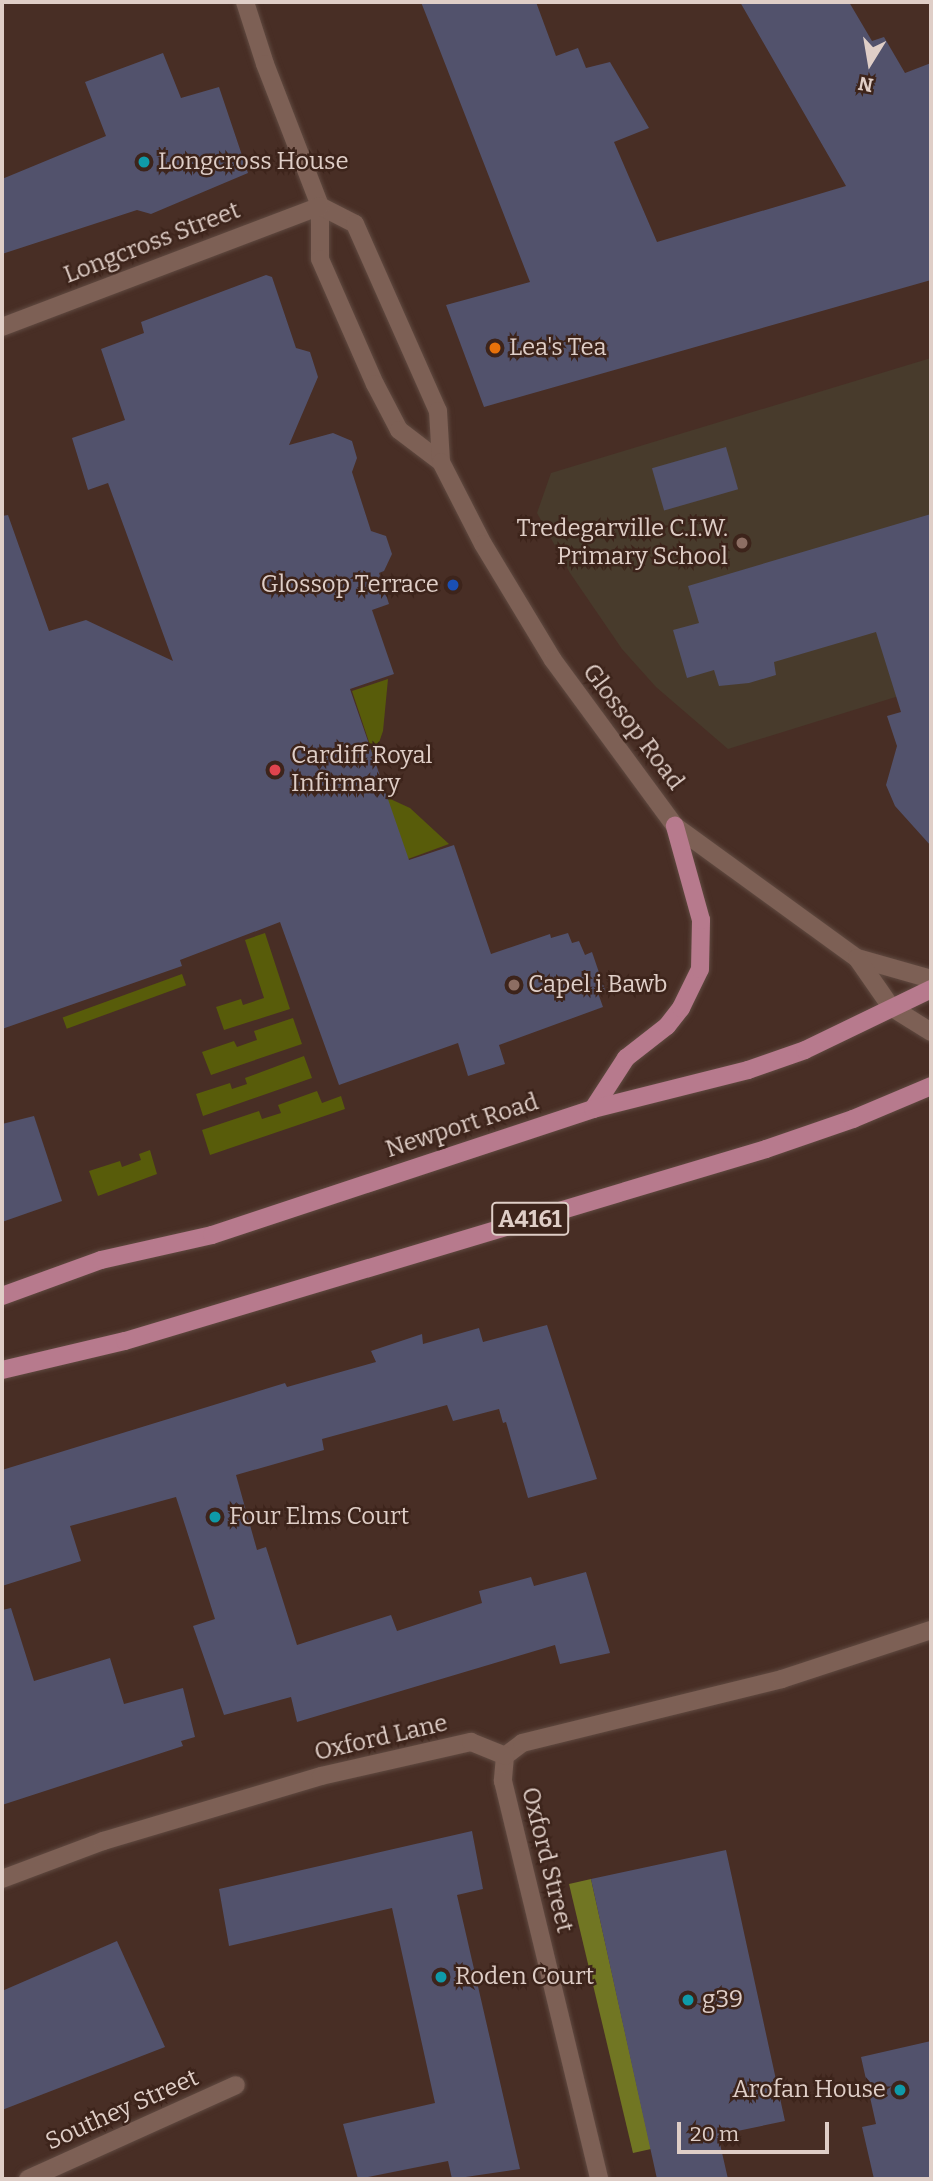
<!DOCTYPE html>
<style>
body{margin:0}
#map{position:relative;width:933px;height:2181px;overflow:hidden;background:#482e25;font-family:Bitter,serif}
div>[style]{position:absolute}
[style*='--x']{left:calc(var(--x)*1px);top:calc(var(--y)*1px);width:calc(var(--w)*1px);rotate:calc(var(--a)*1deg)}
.education>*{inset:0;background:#483b2c}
.green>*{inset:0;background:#585c0a;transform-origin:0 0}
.forest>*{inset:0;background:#717623}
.building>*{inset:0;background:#52526c;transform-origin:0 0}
.roads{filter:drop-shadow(0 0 2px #604a41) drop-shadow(0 0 2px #604a41)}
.street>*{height:18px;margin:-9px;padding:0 9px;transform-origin:9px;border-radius:9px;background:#7d6055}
.secondary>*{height:18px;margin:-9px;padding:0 9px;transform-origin:9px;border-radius:9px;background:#7d6055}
.primary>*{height:18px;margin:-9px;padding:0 9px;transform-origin:9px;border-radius:9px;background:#b77a8d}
.dots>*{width:19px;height:19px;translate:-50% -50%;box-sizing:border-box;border:4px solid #3d241b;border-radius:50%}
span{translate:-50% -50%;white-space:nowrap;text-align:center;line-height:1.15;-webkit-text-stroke:5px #3d241b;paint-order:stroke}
.shield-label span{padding:2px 5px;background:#3d241b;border:2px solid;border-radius:5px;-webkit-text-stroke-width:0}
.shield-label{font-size:23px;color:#dfcec7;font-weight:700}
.poi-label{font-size:24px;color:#dfcec7}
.left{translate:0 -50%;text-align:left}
.right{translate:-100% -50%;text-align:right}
.street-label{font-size:24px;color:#dfcec7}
.frame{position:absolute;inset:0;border:4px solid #dfcec7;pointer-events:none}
.north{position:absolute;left:835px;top:28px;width:70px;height:70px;-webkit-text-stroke:5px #3d241b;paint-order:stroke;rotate:191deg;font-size:19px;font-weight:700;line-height:28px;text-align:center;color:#dfcec7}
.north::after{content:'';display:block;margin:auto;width:24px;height:32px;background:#dfcec7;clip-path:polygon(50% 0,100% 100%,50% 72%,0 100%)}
.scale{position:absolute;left:677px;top:2122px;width:152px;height:32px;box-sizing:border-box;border:4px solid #dfcec7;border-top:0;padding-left:9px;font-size:21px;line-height:24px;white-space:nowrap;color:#dfcec7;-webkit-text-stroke:5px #3d241b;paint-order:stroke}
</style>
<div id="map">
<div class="education">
<i style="clip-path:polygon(931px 358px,931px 686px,728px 749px,656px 687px,622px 649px,570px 573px,537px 513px,551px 473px)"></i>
</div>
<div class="green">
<i style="clip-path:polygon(388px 679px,383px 731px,374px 757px,352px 691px)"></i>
<i style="clip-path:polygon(386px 797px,410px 808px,449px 844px,408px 859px)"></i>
<i style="clip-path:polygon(265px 933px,290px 1009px,224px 1030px,216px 1007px,241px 999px,243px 1005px,264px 998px,245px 940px)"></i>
<i style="left:182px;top:974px;width:12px;height:127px;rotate:70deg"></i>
<i style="clip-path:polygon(293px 1018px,302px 1044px,211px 1075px,202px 1052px,234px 1041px,237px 1047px,257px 1040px,254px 1031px)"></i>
<i style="clip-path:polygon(304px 1056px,312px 1078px,203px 1116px,196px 1094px,230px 1083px,232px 1089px,247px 1084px,245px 1078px)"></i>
<i style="clip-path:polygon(317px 1091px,322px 1103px,341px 1096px,345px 1109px,210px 1155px,202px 1130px,259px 1111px,262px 1119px,281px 1113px,278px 1105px)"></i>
<i style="clip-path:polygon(150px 1150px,157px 1174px,98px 1196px,89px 1171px,120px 1161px,122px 1167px,141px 1160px,139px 1154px)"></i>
</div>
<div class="forest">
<i style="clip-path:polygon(591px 1879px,651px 2149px,633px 2153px,569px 1884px)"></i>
</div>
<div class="building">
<i style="clip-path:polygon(421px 2px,536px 2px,556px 56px,578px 48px,586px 68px,610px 62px,649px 128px,614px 142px,657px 242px,846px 186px,740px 2px,849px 2px,872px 41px,884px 37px,905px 73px,931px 63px,931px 280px,484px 407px,446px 305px,530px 282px)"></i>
<i style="clip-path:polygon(163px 53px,181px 98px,219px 87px,248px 173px,151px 214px,137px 210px,2px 254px,2px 179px,106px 136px,85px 82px)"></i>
<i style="clip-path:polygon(266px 275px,272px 277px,296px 348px,310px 352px,318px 377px,289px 445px,333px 433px,352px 441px,357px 458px,352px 472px,371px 531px,386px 536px,392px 554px,384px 571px,379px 573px,389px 604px,372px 610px,394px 674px,350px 689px,409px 860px,454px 845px,491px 954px,550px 934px,551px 938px,568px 933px,572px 943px,579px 941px,585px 955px,592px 952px,605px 990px,598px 993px,603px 1007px,499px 1045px,505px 1064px,468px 1076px,458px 1043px,339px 1085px,280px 922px,180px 960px,182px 966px,2px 1029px,2px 516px,8px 515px,49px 631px,86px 620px,173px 661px,108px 483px,88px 490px,72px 438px,125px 420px,101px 349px,144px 333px,141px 322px)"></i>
<i style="left:726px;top:447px;width:44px;height:77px;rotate:74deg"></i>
<i style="clip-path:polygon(931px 514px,931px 846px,895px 806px,886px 785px,897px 746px,887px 716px,901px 712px,876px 632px,774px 662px,776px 675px,749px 683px,719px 686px,714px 670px,687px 678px,673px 630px,699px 623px,688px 586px)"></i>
<i style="clip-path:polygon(34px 1116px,62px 1201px,2px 1222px,2px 1124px)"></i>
<i style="clip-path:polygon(547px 1325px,597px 1479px,528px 1498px,506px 1422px,503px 1423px,499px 1409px,453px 1421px,447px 1405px,322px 1439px,324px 1450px,236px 1475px,257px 1550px,266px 1547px,297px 1645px,391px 1615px,397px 1631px,482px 1603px,479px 1591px,531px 1577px,534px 1586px,586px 1572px,610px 1653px,560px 1664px,555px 1645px,297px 1722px,291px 1697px,224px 1715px,193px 1626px,215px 1619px,176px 1497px,70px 1526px,81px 1561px,2px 1586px,2px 1470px,285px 1383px,287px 1387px,376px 1362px,371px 1351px,422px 1334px,423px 1344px,479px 1328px,483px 1342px)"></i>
<i style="clip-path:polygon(11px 1608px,34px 1681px,110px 1658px,124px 1704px,183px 1688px,195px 1737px,181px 1741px,183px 1746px,2px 1805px,2px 1610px)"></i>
<i style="clip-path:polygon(472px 1831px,483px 1889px,457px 1895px,520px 2169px,452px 2179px,448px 2161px,358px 2179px,343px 2124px,435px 2103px,392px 1908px,229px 1946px,219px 1889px)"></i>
<i style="clip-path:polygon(726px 1850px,785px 2121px,718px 2135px,728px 2179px,657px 2179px,591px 1879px)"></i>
<i style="clip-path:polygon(117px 1941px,165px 2047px,2px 2110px,2px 1991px)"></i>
<i style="clip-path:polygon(931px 2041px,931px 2179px,874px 2179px,862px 2127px,876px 2124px,861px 2057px)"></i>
</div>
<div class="roads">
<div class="street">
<i style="--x:245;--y:2;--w:65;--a:72.1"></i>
<i style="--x:265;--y:64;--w:152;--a:68.8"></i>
<i style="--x:320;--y:206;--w:53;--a:90"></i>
<i style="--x:320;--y:259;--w:137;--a:66.3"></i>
<i style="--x:375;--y:384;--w:52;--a:62.4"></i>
<i style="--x:399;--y:430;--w:53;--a:37.3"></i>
<i style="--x:320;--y:206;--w:39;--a:27"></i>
<i style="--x:355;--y:224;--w:205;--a:66.1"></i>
<i style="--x:438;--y:411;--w:51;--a:86.6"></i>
<i style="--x:441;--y:462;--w:92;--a:62.9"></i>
<i style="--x:483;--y:544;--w:135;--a:58.9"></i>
<i style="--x:553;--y:660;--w:206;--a:53.7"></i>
<i style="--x:675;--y:826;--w:225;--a:36"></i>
<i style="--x:857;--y:958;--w:77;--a:15.8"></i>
<i style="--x:2;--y:327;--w:340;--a:-20.8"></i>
<i style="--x:857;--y:958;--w:60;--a:55.2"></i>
<i style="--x:505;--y:1756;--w:21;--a:-37"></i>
<i style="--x:522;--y:1743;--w:268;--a:-13.8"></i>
<i style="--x:782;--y:1679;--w:157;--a:-18.2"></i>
<i style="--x:505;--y:1756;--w:25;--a:95"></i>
<i style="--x:503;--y:1781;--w:409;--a:76.4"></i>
<i style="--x:2;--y:1879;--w:108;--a:-20.6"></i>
<i style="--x:103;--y:1841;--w:227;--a:-16.6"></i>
<i style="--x:321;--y:1776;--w:154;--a:-12.8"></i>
<i style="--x:471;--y:1742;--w:37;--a:22"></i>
<i style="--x:28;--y:2179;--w:228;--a:-24.3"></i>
</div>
<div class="secondary">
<i style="--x:891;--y:1007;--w:47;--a:32"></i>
</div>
<div class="primary">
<i style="--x:593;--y:1109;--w:61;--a:-57.1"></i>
<i style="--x:626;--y:1058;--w:52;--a:-38"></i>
<i style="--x:667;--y:1026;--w:23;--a:-52"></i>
<i style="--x:681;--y:1008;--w:43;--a:-64"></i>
<i style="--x:700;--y:969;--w:49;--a:-88.8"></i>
<i style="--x:701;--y:920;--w:98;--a:-105.5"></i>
<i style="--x:2;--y:1296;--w:105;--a:-20"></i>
<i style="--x:101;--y:1260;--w:114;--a:-12.7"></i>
<i style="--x:212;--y:1235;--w:401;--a:-18.3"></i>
<i style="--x:593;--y:1109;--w:160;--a:-14.1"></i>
<i style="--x:748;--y:1070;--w:60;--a:-19.3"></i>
<i style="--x:805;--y:1050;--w:140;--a:-25.8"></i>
<i style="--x:2;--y:1370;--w:126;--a:-13.3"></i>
<i style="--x:125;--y:1341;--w:669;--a:-16.67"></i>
<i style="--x:766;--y:1149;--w:92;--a:-19"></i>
<i style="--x:853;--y:1119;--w:85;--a:-22.9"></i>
</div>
</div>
<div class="dots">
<i style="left:144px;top:162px;background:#0f9aa8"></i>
<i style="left:495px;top:348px;background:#e8710a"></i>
<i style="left:742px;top:543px;background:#8d6e63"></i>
<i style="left:453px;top:585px;background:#1a4fb4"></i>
<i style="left:275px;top:770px;background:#e0444e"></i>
<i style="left:514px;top:985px;background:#8d6e63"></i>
<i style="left:215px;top:1517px;background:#0f9aa8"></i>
<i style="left:441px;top:1977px;background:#0f9aa8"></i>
<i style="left:688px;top:2000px;background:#0f9aa8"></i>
<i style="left:900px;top:2090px;background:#0f9aa8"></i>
</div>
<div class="shield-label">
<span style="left:530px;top:1219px">A4161</span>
</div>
<div class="poi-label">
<span class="left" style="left:158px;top:162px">Longcross House</span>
<span class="left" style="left:509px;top:348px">Lea's Tea</span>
<span class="right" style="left:728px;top:543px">Tredegarville C.I.W.<br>Primary School</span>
<span class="right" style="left:439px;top:585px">Glossop Terrace</span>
<span class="left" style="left:291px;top:770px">Cardiff Royal<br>Infirmary</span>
<span class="left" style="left:528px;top:985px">Capel i Bawb</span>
<span class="left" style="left:229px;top:1517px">Four Elms Court</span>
<span class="left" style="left:455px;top:1977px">Roden Court</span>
<span class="left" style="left:702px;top:2000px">g39</span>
<span class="right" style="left:886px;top:2090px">Arofan House</span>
</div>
<div class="street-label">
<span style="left:152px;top:243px;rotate:-21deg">Longcross Street</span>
<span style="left:633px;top:727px;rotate:53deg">Glossop Road</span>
<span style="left:462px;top:1126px;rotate:-18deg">Newport Road</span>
<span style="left:381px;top:1738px;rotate:-13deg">Oxford Lane</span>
<span style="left:547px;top:1860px;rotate:76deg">Oxford Street</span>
<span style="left:122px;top:2110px;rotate:-24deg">Southey Street</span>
</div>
<div class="frame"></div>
<div class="north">N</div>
<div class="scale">20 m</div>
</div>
